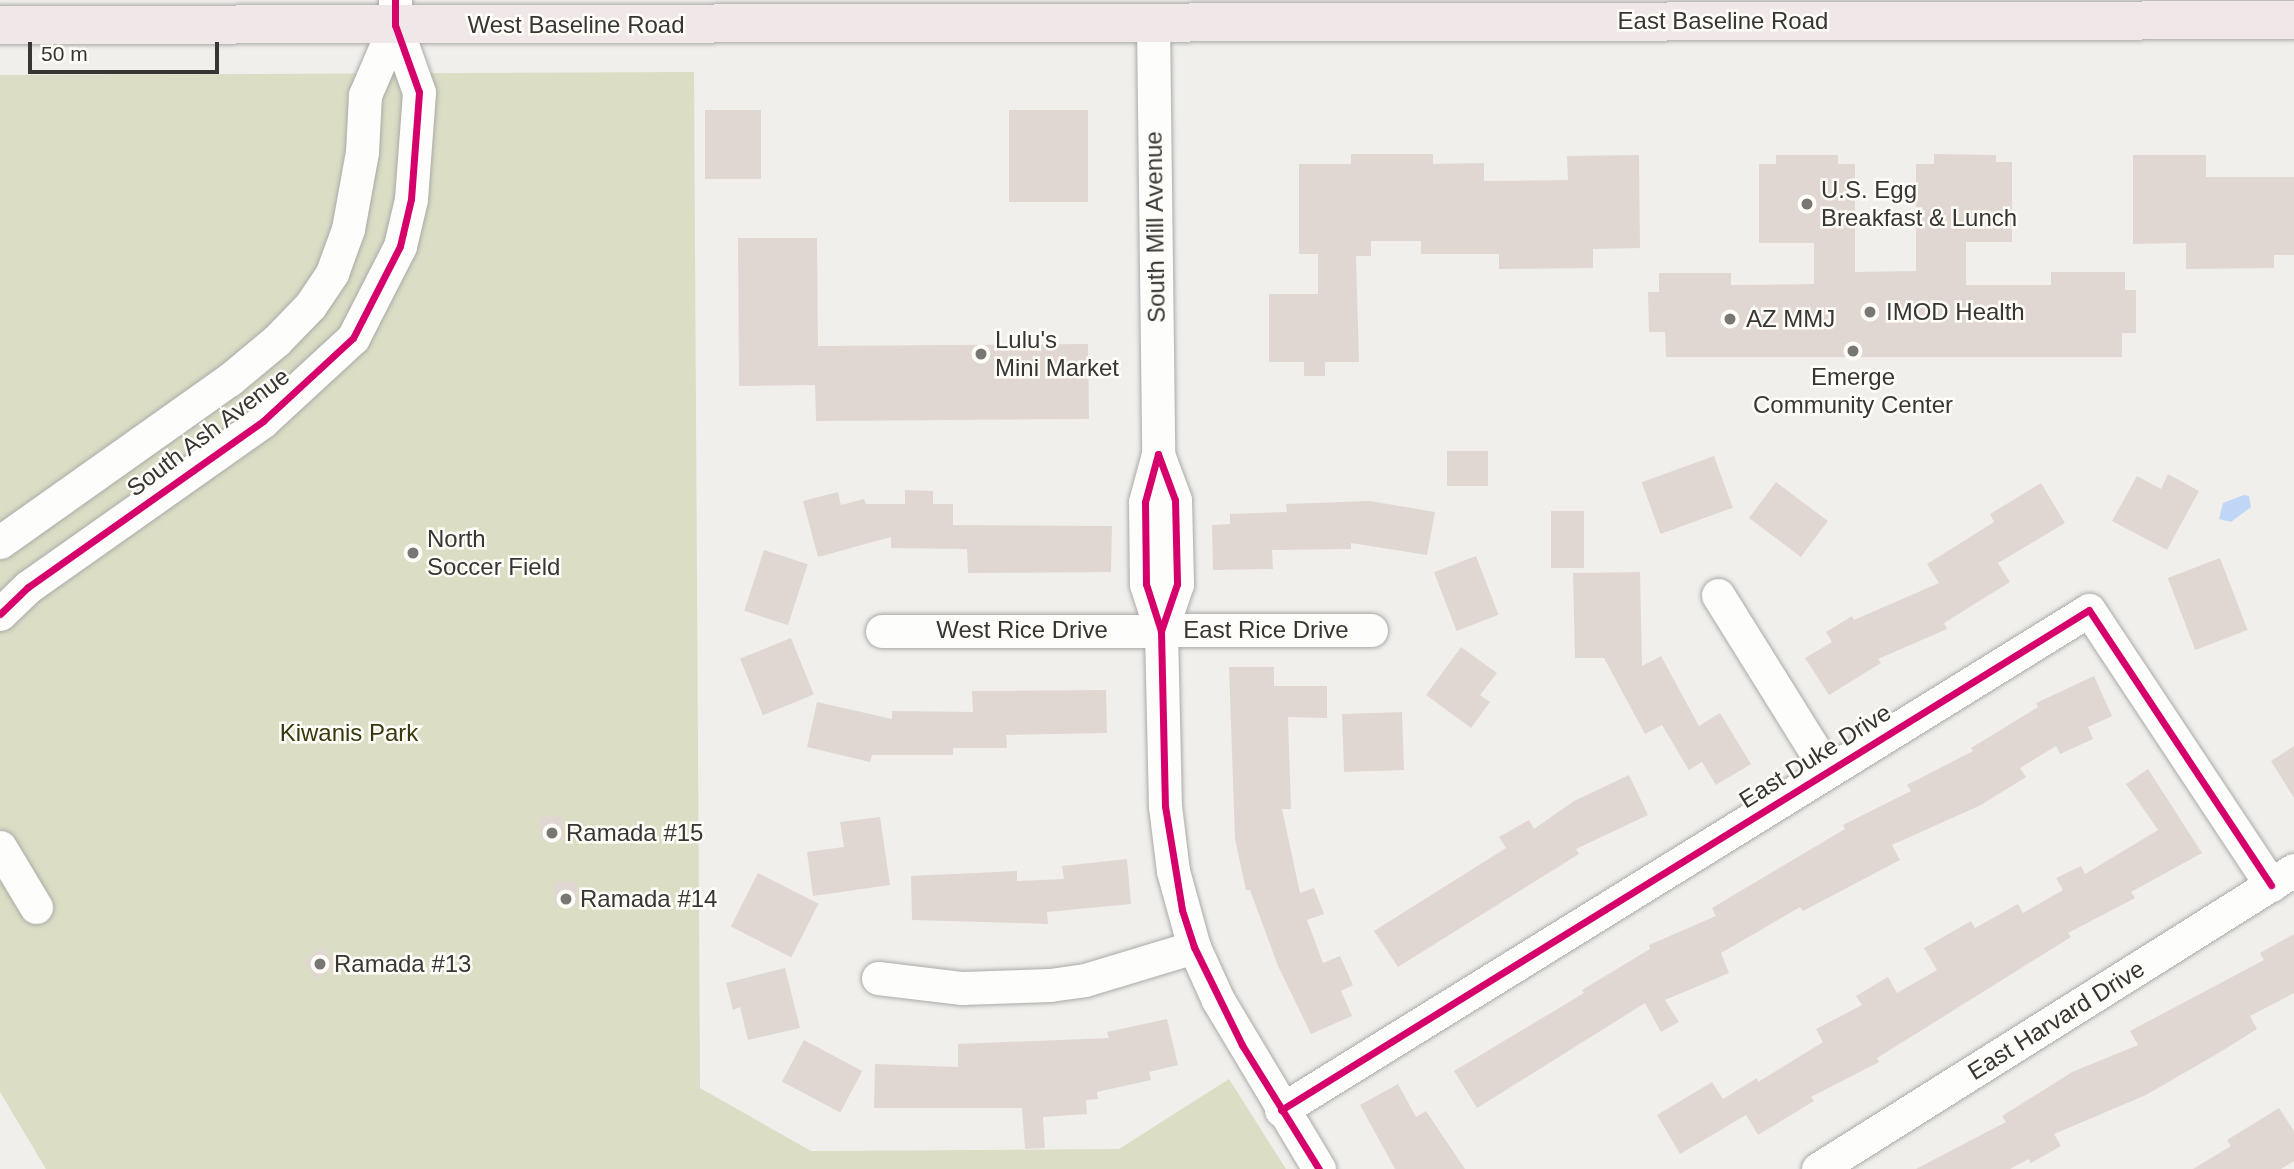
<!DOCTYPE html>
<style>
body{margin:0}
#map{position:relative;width:2294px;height:1169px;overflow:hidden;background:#f0efec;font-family:Arial,sans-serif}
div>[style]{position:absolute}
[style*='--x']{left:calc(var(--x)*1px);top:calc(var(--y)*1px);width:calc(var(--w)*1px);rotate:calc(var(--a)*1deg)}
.green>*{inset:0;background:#dcddc5}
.water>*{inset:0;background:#c0d6f6}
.building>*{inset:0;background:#e1d7d2;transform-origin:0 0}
.roads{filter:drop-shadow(0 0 2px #aaaaa7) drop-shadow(0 0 2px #aaaaa7)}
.minor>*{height:33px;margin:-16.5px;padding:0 16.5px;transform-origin:16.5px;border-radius:16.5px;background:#fdfdfc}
.major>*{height:38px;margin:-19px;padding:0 19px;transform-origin:19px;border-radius:19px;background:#efe7e8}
.cycleway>*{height:7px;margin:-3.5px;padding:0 3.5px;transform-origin:3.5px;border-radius:3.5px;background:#d6006c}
.dots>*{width:19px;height:19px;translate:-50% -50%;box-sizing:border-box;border:4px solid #fffdf8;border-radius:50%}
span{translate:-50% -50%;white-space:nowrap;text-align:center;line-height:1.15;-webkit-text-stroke:5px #fffdf8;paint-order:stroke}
.street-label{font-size:24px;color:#373634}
.poi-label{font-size:24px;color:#373634}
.left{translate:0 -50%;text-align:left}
.park-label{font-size:24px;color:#37390d}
.scale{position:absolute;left:28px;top:42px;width:191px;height:32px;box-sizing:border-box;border:4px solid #373634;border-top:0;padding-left:9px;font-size:21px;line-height:24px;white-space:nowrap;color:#373634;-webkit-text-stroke:5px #fffdf8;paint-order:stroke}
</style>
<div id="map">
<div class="green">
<i style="clip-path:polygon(694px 72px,700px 1088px,811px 1151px,1119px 1149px,1229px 1079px,1286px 1169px,46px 1169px,0 1092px,0 75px)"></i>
</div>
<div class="water">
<i style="clip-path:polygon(2244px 495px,2249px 496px,2251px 507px,2231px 522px,2219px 519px,2223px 503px)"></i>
</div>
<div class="building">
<i style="left:705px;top:110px;width:56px;height:69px"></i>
<i style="left:1088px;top:110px;width:92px;height:79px;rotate:90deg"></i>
<i style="clip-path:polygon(1351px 154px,1433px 154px,1433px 164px,1484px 163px,1484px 181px,1568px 180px,1567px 156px,1639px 155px,1640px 248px,1593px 249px,1593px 268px,1499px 269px,1499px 254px,1421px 254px,1421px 241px,1371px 241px,1371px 256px,1356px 256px,1359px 362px,1325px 362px,1325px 376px,1304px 376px,1304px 362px,1269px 362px,1269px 294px,1318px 294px,1318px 254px,1299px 254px,1299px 164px,1351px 164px)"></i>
<i style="clip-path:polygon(1934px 154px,1996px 155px,1996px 162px,2012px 162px,2012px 242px,1966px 242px,1966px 285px,2051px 285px,2051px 272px,2125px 272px,2125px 290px,2136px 290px,2136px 333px,2122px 333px,2122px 357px,1666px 357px,1665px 332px,1649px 332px,1648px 292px,1659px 292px,1659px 273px,1731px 273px,1731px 285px,1814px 284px,1814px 243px,1759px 243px,1759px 164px,1776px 164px,1776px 155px,1838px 155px,1838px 164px,1855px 164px,1855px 272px,1916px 271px,1916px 164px,1934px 164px)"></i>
<i style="clip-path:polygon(2133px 155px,2206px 155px,2206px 177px,2294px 177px,2294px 255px,2274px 255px,2274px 268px,2186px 269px,2186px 243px,2133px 244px)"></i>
<i style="clip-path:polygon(738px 238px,817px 238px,818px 346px,1088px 344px,1089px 419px,816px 421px,815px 385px,739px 386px)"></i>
<i style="left:1447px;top:451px;width:41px;height:35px"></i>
<i style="left:1714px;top:456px;width:55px;height:77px;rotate:70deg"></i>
<i style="clip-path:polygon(2168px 474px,2199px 491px,2167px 550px,2112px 521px,2137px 476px,2161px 489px)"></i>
<i style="left:1776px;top:482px;width:65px;height:45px;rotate:37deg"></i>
<i style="clip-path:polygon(2041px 483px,2065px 523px,1998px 563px,2010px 582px,1944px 623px,1947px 629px,1878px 659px,1881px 663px,1829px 695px,1805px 658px,1832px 642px,1826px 632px,1852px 616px,1854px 620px,1939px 583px,1927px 564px,1994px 522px,1990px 514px)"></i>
<i style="clip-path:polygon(905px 490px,933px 491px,933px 504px,953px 504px,953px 525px,1112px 526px,1111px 572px,968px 573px,967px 549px,891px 548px,891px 537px,818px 557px,803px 501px,838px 492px,841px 505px,864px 499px,866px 504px,905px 504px)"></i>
<i style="clip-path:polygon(1370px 501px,1435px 512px,1427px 555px,1351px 543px,1351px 549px,1272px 550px,1273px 569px,1213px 570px,1212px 525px,1230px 524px,1230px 514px,1287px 512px,1286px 504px)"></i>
<i style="left:1551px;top:511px;width:33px;height:57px"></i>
<i style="left:764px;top:550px;width:46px;height:64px;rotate:18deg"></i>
<i style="left:1476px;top:556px;width:63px;height:45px;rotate:69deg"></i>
<i style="left:2220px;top:558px;width:77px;height:56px;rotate:69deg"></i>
<i style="clip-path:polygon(1640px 572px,1642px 666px,1661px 656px,1699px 726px,1720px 713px,1751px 764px,1716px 785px,1702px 762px,1689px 770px,1662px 725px,1645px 734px,1604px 658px,1575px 658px,1573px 573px)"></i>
<i style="left:791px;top:638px;width:61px;height:55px;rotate:68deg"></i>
<i style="clip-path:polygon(1461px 647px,1497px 673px,1480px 695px,1490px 702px,1471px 728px,1426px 695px)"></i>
<i style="clip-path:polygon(1229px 667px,1274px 667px,1274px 686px,1327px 686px,1327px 718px,1288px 717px,1291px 809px,1282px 809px,1300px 893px,1314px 888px,1324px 914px,1307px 920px,1323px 963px,1340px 956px,1353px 985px,1341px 991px,1352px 1016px,1311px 1034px,1278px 966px,1250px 890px,1246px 890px,1235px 839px)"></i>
<i style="clip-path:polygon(2094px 676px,2112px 716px,2088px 727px,2093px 739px,2060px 754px,2056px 746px,2020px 768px,2026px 777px,1981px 805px,1892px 845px,1900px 860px,1803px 911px,1800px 907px,1721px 953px,1729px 973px,1665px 1000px,1679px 1022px,1661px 1032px,1645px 1003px,1477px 1108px,1454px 1071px,1584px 993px,1582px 990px,1650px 949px,1649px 945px,1716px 916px,1712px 908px,1845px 829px,1843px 825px,1911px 791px,1907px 785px,1973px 751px,1971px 748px,2038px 707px,2036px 703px)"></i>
<i style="clip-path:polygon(1106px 690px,1107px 733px,1006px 735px,1007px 748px,953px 748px,953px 755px,872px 755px,870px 762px,807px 747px,817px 702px,892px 719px,892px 711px,973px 712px,972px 691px)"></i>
<i style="left:1402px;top:712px;width:58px;height:60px;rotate:88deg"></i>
<i style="clip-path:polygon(2294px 746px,2294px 798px,2271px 761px)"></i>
<i style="clip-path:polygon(2148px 769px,2202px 853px,2131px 892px,2135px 898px,2068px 933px,2071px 937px,1877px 1058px,1879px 1062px,1811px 1097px,1814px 1101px,1758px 1135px,1746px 1115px,1680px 1154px,1657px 1115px,1712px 1082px,1723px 1099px,1757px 1078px,1758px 1082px,1823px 1042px,1816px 1029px,1862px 1005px,1856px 996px,1888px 977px,1897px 993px,1937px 970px,1924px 948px,1971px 921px,1975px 928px,2018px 904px,2023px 913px,2063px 890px,2056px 878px,2081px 866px,2085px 874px,2158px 830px,2126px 784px)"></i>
<i style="clip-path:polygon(1629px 775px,1648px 815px,1576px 849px,1579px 854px,1398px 967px,1374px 931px,1506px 848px,1499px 837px,1529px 820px,1534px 829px,1574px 801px)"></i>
<i style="left:562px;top:816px;width:23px;height:23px;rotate:85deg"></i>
<i style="clip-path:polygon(880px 817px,890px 885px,813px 896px,807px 852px,844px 847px,840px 822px)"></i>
<i style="clip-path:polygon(1127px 859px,1131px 904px,1047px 912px,1048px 924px,912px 920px,911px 876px,1017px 871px,1017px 881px,1064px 879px,1062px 866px)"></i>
<i style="left:758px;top:873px;width:68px;height:60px;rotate:27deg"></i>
<i style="left:577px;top:882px;width:24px;height:23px;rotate:88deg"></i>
<i style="clip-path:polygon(2294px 934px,2294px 993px,2250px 1016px,2257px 1029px,2222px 1051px,2146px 1095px,2054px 1134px,2061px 1146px,2031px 1163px,2029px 1159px,2010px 1169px,1916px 1169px,2006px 1122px,2002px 1116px,2072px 1072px,2138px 1045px,2130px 1031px,2264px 960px,2260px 953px)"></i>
<i style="left:323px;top:947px;width:23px;height:24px;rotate:56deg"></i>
<i style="clip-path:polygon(785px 968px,800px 1028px,748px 1040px,740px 1007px,733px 1010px,726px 983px)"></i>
<i style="clip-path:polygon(1167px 1019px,1178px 1065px,1149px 1072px,1151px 1080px,1097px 1092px,1098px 1099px,1086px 1100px,1087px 1114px,1043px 1117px,1045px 1148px,1025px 1149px,1022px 1108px,874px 1108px,875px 1064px,958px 1067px,958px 1044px,1109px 1038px,1107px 1032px)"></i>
<i style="left:804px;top:1040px;width:66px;height:47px;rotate:28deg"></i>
<i style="clip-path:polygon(1398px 1084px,1416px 1117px,1426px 1111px,1465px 1169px,1395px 1169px,1360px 1105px)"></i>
<i style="clip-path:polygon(2279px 1108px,2294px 1131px,2294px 1161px,2281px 1169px,2193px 1169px,2231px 1146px,2227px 1140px)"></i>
</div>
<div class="roads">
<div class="minor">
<i style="--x:1153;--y:23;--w:431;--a:89.3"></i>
<i style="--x:1158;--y:454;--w:50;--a:105.2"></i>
<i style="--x:1145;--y:502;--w:82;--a:89.3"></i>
<i style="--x:1146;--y:584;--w:49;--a:72.3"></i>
<i style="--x:1161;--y:631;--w:175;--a:88.7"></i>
<i style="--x:1165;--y:806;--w:65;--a:83"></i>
<i style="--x:1173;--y:871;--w:79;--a:74.6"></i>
<i style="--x:1194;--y:947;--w:58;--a:65.6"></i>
<i style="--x:1218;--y:1000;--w:197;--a:59.1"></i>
<i style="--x:1158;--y:454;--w:49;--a:69.7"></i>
<i style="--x:1175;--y:500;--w:84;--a:88.6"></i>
<i style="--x:1177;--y:584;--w:50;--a:108.8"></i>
<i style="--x:0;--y:542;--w:281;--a:-35.3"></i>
<i style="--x:229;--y:380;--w:61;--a:-39.7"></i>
<i style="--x:276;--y:341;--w:49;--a:-45.8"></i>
<i style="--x:310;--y:306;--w:40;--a:-56"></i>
<i style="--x:332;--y:273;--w:47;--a:-70"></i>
<i style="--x:348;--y:229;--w:78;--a:-79.7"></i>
<i style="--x:362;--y:152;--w:57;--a:-87"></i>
<i style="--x:365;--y:95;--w:76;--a:-66.8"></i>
<i style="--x:1718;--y:595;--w:206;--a:58.1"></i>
<i style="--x:0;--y:614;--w:39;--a:-44"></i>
<i style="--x:28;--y:587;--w:288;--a:-35.2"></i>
<i style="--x:263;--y:421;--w:122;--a:-42.7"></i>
<i style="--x:353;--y:338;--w:103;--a:-62.9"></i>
<i style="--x:400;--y:246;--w:48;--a:-76.8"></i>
<i style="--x:411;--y:199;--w:107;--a:-85.7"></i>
<i style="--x:419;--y:92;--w:71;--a:-109.7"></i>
<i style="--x:395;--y:25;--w:25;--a:-90"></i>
<i style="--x:882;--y:631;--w:489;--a:-0.1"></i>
<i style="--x:0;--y:847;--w:70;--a:59"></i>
<i style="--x:878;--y:978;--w:85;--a:6.8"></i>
<i style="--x:962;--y:988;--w:88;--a:-2"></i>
<i style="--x:1050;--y:985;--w:35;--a:-8"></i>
<i style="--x:1085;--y:980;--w:114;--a:-16.8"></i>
<i style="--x:1281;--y:1110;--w:950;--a:-31.75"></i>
<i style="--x:2089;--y:610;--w:330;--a:56.5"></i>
<i style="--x:1818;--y:1169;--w:562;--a:-32.14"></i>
</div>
<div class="major">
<i style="--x:0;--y:25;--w:2294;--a:-0.12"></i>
</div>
</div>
<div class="cycleway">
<i style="--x:1158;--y:454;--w:50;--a:105.2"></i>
<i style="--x:1145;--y:502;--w:82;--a:89.3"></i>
<i style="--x:1146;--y:584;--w:49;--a:72.3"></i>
<i style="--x:1161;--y:631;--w:175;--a:88.7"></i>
<i style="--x:1165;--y:806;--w:105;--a:80.7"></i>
<i style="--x:1182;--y:910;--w:39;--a:72"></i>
<i style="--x:1194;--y:947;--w:109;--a:63.9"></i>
<i style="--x:1242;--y:1045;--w:146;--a:58.2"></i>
<i style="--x:1158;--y:454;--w:49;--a:69.7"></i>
<i style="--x:1175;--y:500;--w:84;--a:88.6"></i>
<i style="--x:1177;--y:584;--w:50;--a:108.8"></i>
<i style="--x:0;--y:614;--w:39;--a:-44"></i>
<i style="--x:28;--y:587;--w:288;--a:-35.2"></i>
<i style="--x:263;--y:421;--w:122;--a:-42.7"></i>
<i style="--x:353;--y:338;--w:103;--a:-62.9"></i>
<i style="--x:400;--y:246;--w:48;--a:-76.8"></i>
<i style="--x:411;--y:199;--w:107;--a:-85.7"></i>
<i style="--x:419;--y:92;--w:71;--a:-109.7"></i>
<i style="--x:395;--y:25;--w:25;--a:-90"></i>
<i style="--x:1281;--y:1110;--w:950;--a:-31.75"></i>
<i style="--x:2089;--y:610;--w:330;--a:56.5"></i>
</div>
<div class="dots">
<i style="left:1807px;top:204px;background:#787774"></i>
<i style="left:1870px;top:312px;background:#787774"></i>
<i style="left:1730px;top:319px;background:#787774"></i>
<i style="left:1853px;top:351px;background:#787774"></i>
<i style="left:981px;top:354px;background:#787774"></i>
<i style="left:413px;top:553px;background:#787774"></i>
<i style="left:552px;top:833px;background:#787774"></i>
<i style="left:566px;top:899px;background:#787774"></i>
<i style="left:320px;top:964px;background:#787774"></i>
</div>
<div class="street-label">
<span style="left:1723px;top:21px">East Baseline Road</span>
<span style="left:576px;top:25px">West Baseline Road</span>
<span style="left:1155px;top:227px;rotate:-91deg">South Mill Avenue</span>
<span style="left:208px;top:432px;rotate:-37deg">South Ash Avenue</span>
<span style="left:1022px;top:630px">West Rice Drive</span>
<span style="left:1266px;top:630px">East Rice Drive</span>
<span style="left:1815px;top:756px;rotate:-32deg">East Duke Drive</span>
<span style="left:2056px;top:1020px;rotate:-32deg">East Harvard Drive</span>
</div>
<div class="poi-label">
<span class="left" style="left:1821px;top:204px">U.S. Egg<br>Breakfast &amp; Lunch</span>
<span class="left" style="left:1886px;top:312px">IMOD Health</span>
<span class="left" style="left:1746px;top:319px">AZ MMJ</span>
<span class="left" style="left:995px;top:354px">Lulu's<br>Mini Market</span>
<span style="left:1853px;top:391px">Emerge<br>Community Center</span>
<span class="left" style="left:427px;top:553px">North<br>Soccer Field</span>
<span class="left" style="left:566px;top:833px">Ramada #15</span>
<span class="left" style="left:580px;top:899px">Ramada #14</span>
<span class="left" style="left:334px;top:964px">Ramada #13</span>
</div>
<div class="park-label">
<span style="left:349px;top:733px">Kiwanis Park</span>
</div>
<div class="scale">50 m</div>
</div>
